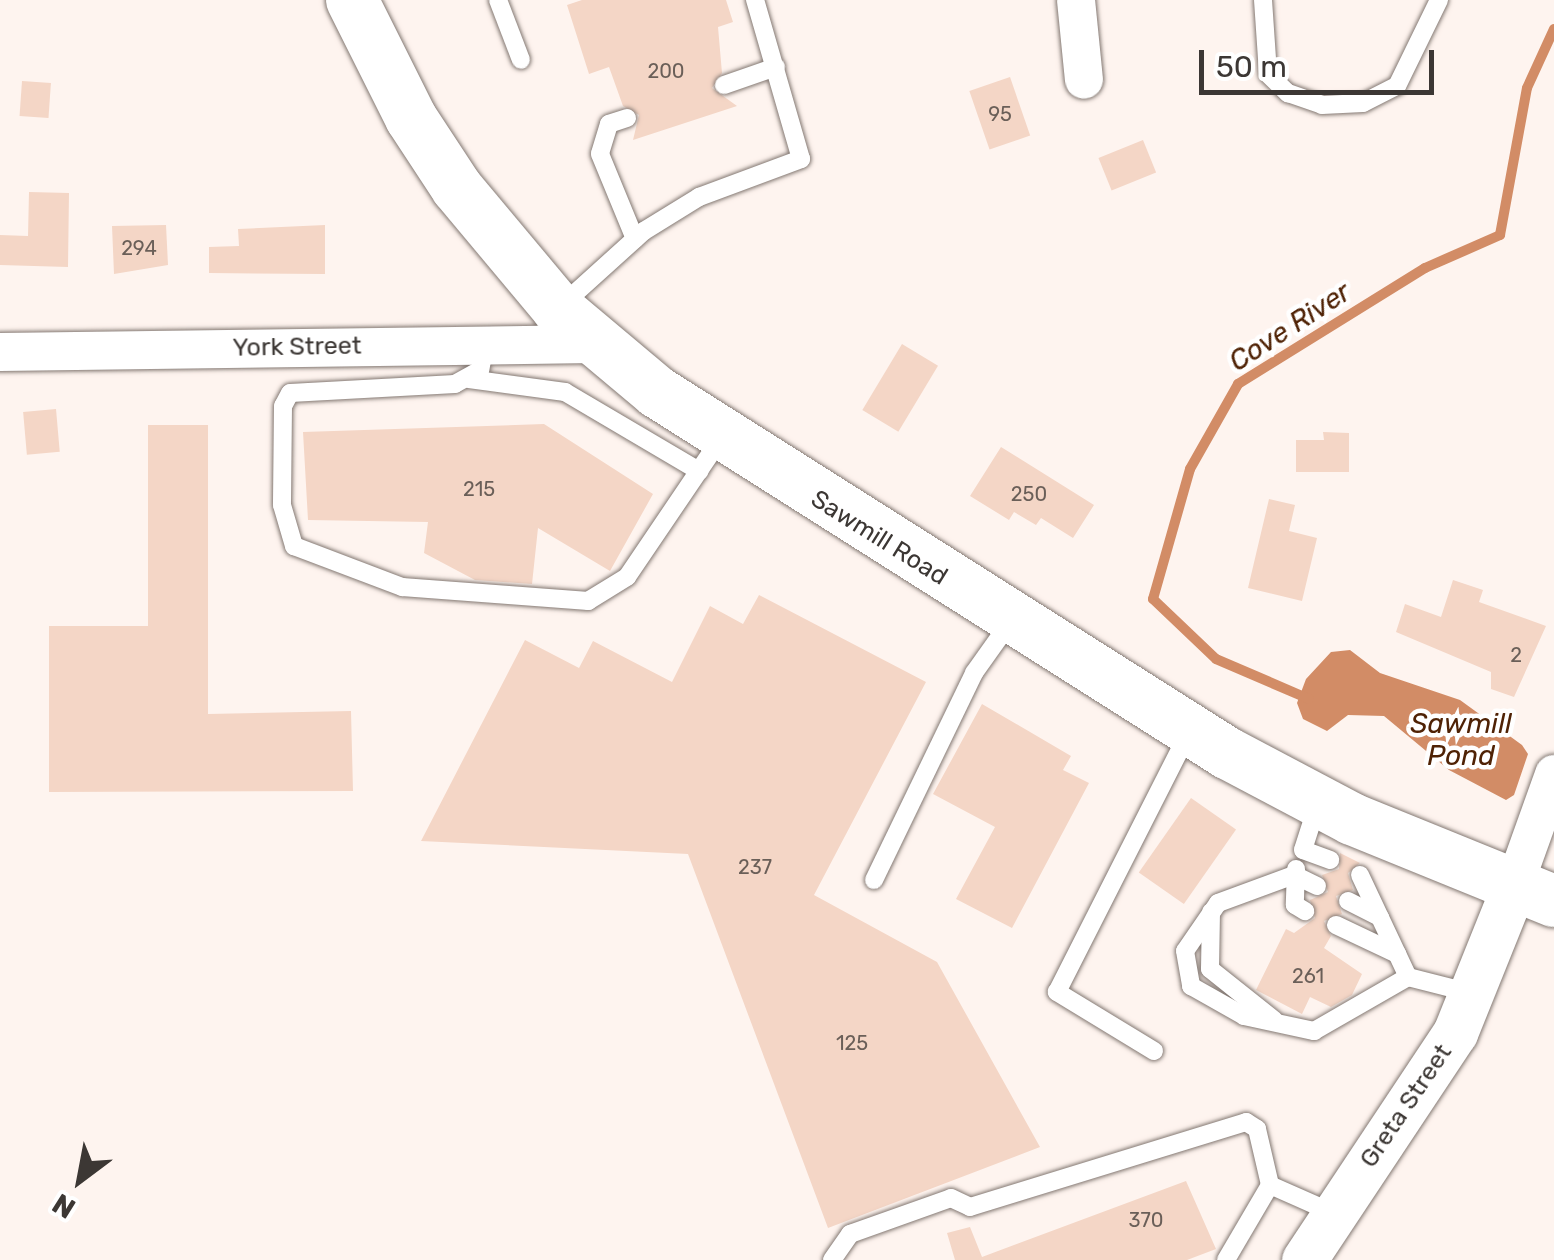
<!DOCTYPE html>
<style>
body{margin:0}
#map{position:relative;width:1554px;height:1260px;overflow:hidden;background:#fef4ef;font-family:Rubik,sans-serif}
div>[style]{position:absolute}
[style*='--x']{left:calc(var(--x)*1px);top:calc(var(--y)*1px);width:calc(var(--w)*1px);rotate:calc(var(--a)*1deg)}
.water>*{inset:0;background:#d28c66}
.stream>*{height:10px;margin:-5px;padding:0 5px;transform-origin:5px;border-radius:5px;background:#d28c66}
.building>*{inset:0;background:#f4d6c6;transform-origin:0 0}
.roads{filter:drop-shadow(0 0 2px #837872) drop-shadow(0 0 2px #837872)}
.service>*{height:18px;margin:-9px;padding:0 9px;transform-origin:9px;border-radius:9px;background:#fff}
.minor>*{height:38px;margin:-19px;padding:0 19px;transform-origin:19px;border-radius:19px;background:#fff}
.tertiary>*{height:45px;margin:-22.5px;padding:0 22.5px;transform-origin:22.5px;border-radius:22.5px;background:#fff}
.secondary>*{height:52px;margin:-26px;padding:0 26px;transform-origin:26px;border-radius:26px;background:#fff}
span{translate:-50% -50%;white-space:nowrap;text-align:center;line-height:1.15;-webkit-text-stroke:9px #fff;paint-order:stroke}
.number-label{font-size:20px;color:#6a5f58}
.number-label span{-webkit-text-stroke-width:0}
.street-label{font-size:25px;color:#3c3734}
.water-label{font-size:28px;color:#4f2205;font-style:italic}
.north{position:absolute;left:30px;top:1130px;width:100px;height:100px;-webkit-text-stroke:8px #fff;paint-order:stroke;rotate:212deg;font-size:28px;font-weight:700;line-height:40px;text-align:center;color:#3c3734}
.north::after{content:'';display:block;margin:auto;width:35px;height:45px;background:#3c3734;clip-path:polygon(50% 0,100% 100%,50% 72%,0 100%)}
.scale{position:absolute;left:1199px;top:50px;width:235px;height:45px;box-sizing:border-box;border:5px solid #3c3734;border-top:0;padding-left:12px;font-size:30px;line-height:35px;white-space:nowrap;color:#3c3734;-webkit-text-stroke:8px #fff;paint-order:stroke}
</style>
<div id="map">
<div class="water">
<i style="clip-path:polygon(1350px 650px,1380px 673px,1460px 700px,1522px 745px,1528px 754px,1514px 795px,1506px 800px,1449px 770px,1384px 716px,1348px 715px,1327px 731px,1303px 719px,1297px 703px,1306px 679px,1331px 652px)"></i>
</div>
<div class="stream">
<i style="--x:1309;--y:699;--w:101;--a:-156.7"></i>
<i style="--x:1216;--y:659;--w:87;--a:-136.4"></i>
<i style="--x:1153;--y:599;--w:135;--a:-74.1"></i>
<i style="--x:1190;--y:469;--w:98;--a:-60.5"></i>
<i style="--x:1238;--y:384;--w:220;--a:-31.8"></i>
<i style="--x:1425;--y:268;--w:82;--a:-23.7"></i>
<i style="--x:1500;--y:235;--w:149;--a:-79.6"></i>
<i style="--x:1527;--y:88;--w:65;--a:-65.4"></i>
</div>
<div class="building">
<i style="clip-path:polygon(582px 0,726px 0,733px 22px,718px 27px,722px 73px,712px 88px,737px 106px,633px 140px,639px 115px,623px 106px,609px 67px,589px 74px,567px 5px)"></i>
<i style="left:1010px;top:77px;width:62px;height:43px;rotate:71deg"></i>
<i style="left:22px;top:81px;width:29px;height:35px;rotate:4deg"></i>
<i style="left:1143px;top:140px;width:35px;height:48px;rotate:68deg"></i>
<i style="clip-path:polygon(29px 192px,69px 193px,68px 267px,0 265px,0 235px,28px 236px)"></i>
<i style="clip-path:polygon(166px 225px,168px 265px,114px 274px,112px 226px)"></i>
<i style="clip-path:polygon(325px 225px,325px 274px,209px 273px,209px 247px,239px 246px,238px 229px)"></i>
<i style="left:902px;top:344px;width:42px;height:77px;rotate:31deg"></i>
<i style="left:56px;top:409px;width:43px;height:33px;rotate:85deg"></i>
<i style="clip-path:polygon(544px 424px,653px 494px,610px 571px,538px 528px,532px 584px,475px 580px,424px 553px,428px 522px,308px 520px,303px 432px)"></i>
<i style="clip-path:polygon(148px 425px,208px 425px,208px 714px,351px 711px,353px 791px,49px 792px,49px 626px,148px 626px)"></i>
<i style="clip-path:polygon(1323px 432px,1349px 433px,1349px 472px,1296px 472px,1296px 440px,1324px 440px)"></i>
<i style="clip-path:polygon(1001px 447px,1094px 505px,1073px 538px,1041px 518px,1036px 525px,1014px 512px,1009px 520px,970px 496px)"></i>
<i style="clip-path:polygon(1269px 499px,1295px 505px,1289px 531px,1317px 538px,1302px 601px,1248px 588px)"></i>
<i style="clip-path:polygon(1453px 580px,1483px 590px,1479px 602px,1546px 626px,1514px 697px,1491px 689px,1491px 672px,1396px 632px,1405px 604px,1441px 617px)"></i>
<i style="clip-path:polygon(759px 595px,926px 682px,814px 895px,937px 962px,1040px 1147px,828px 1228px,688px 854px,421px 841px,525px 640px,579px 668px,593px 641px,672px 682px,710px 606px,743px 624px)"></i>
<i style="clip-path:polygon(982px 704px,1071px 756px,1063px 770px,1089px 783px,1012px 928px,956px 899px,995px 827px,933px 794px)"></i>
<i style="left:1191px;top:798px;width:55px;height:91px;rotate:35deg"></i>
<i style="clip-path:polygon(1340px 853px,1360px 863px,1348px 873px,1353px 890px,1336px 896px,1342px 914px,1324px 921px,1331px 936px,1324px 948px,1362px 974px,1352px 995px,1331px 1007px,1310px 997px,1302px 1014px,1256px 990px,1286px 929px,1294px 933px,1315px 918px,1310px 900px,1328px 892px,1322px 875px,1339px 869px)"></i>
<i style="clip-path:polygon(1186px 1181px,1216px 1249px,1187px 1260px,955px 1260px,947px 1233px,970px 1227px,982px 1257px)"></i>
</div>
<div class="roads">
<div class="service">
<i style="--x:498;--y:0;--w:64;--a:69"></i>
<i style="--x:1263;--y:0;--w:74;--a:86.1"></i>
<i style="--x:1268;--y:74;--w:28;--a:44"></i>
<i style="--x:1288;--y:93;--w:36;--a:19"></i>
<i style="--x:1322;--y:105;--w:41;--a:-2.8"></i>
<i style="--x:1363;--y:103;--w:38;--a:-27"></i>
<i style="--x:1397;--y:86;--w:96;--a:-64"></i>
<i style="--x:724;--y:85;--w:55;--a:-19.1"></i>
<i style="--x:627;--y:118;--w:19;--a:162"></i>
<i style="--x:609;--y:124;--w:31;--a:107"></i>
<i style="--x:600;--y:154;--w:92;--a:67.6"></i>
<i style="--x:562;--y:305;--w:110;--a:-42.1"></i>
<i style="--x:644;--y:231;--w:65;--a:-31.7"></i>
<i style="--x:699;--y:197;--w:109;--a:-20.4"></i>
<i style="--x:801;--y:159;--w:166;--a:-106.1"></i>
<i style="--x:485;--y:343;--w:27;--a:100"></i>
<i style="--x:480;--y:370;--w:29;--a:151"></i>
<i style="--x:455;--y:384;--w:165;--a:176.9"></i>
<i style="--x:290;--y:393;--w:15;--a:118"></i>
<i style="--x:283;--y:406;--w:99;--a:90.6"></i>
<i style="--x:282;--y:505;--w:43;--a:73.7"></i>
<i style="--x:294;--y:546;--w:116;--a:20.8"></i>
<i style="--x:402;--y:587;--w:187;--a:4.3"></i>
<i style="--x:588;--y:601;--w:46;--a:-31.6"></i>
<i style="--x:627;--y:577;--w:168;--a:-55.9"></i>
<i style="--x:469;--y:379;--w:97;--a:7.7"></i>
<i style="--x:565;--y:392;--w:156;--a:30.5"></i>
<i style="--x:1317;--y:806;--w:46;--a:107.7"></i>
<i style="--x:1303;--y:850;--w:29;--a:20"></i>
<i style="--x:1296;--y:869;--w:36;--a:92"></i>
<i style="--x:1295;--y:905;--w:12;--a:31"></i>
<i style="--x:1360;--y:875;--w:113;--a:64.8"></i>
<i style="--x:874;--y:880;--w:230;--a:-64.2"></i>
<i style="--x:974;--y:673;--w:64;--a:-54.6"></i>
<i style="--x:1317;--y:886;--w:25;--a:-154"></i>
<i style="--x:1294;--y:875;--w:81;--a:159.8"></i>
<i style="--x:1218;--y:903;--w:58;--a:124.5"></i>
<i style="--x:1185;--y:951;--w:36;--a:80"></i>
<i style="--x:1191;--y:986;--w:61;--a:29.5"></i>
<i style="--x:1244;--y:1016;--w:72;--a:12.1"></i>
<i style="--x:1314;--y:1031;--w:108;--a:-29.9"></i>
<i style="--x:1408;--y:977;--w:65;--a:14.3"></i>
<i style="--x:1348;--y:901;--w:36;--a:27"></i>
<i style="--x:1211;--y:912;--w:57;--a:91"></i>
<i style="--x:1210;--y:969;--w:82;--a:38.6"></i>
<i style="--x:1336;--y:925;--w:68;--a:25.4"></i>
<i style="--x:1154;--y:1051;--w:114;--a:-148.7"></i>
<i style="--x:1057;--y:992;--w:287;--a:-63.1"></i>
<i style="--x:1270;--y:1185;--w:67;--a:23.9"></i>
<i style="--x:832;--y:1260;--w:32;--a:-55"></i>
<i style="--x:850;--y:1234;--w:107;--a:-19.6"></i>
<i style="--x:951;--y:1198;--w:21;--a:25"></i>
<i style="--x:970;--y:1207;--w:289;--a:-17.1"></i>
<i style="--x:1246;--y:1122;--w:13;--a:32"></i>
<i style="--x:1257;--y:1129;--w:57;--a:76.9"></i>
<i style="--x:1270;--y:1185;--w:87;--a:120.4"></i>
</div>
<div class="minor">
<i style="--x:1076;--y:0;--w:80;--a:84.3"></i>
<i style="--x:0;--y:352;--w:595;--a:-0.77"></i>
<i style="--x:1514;--y:886;--w:119;--a:-70.3"></i>
</div>
<div class="tertiary">
<i style="--x:1304;--y:1260;--w:273;--a:-56.4"></i>
<i style="--x:1455;--y:1033;--w:158;--a:-68.1"></i>
</div>
<div class="secondary">
<i style="--x:352;--y:0;--w:132;--a:63.4"></i>
<i style="--x:411;--y:118;--w:84;--a:56.7"></i>
<i style="--x:457;--y:188;--w:158;--a:50.1"></i>
<i style="--x:558;--y:309;--w:129;--a:40"></i>
<i style="--x:657;--y:392;--w:675;--a:32.35"></i>
<i style="--x:1227;--y:753;--w:141;--a:27.8"></i>
<i style="--x:1352;--y:819;--w:218;--a:22.1"></i>
</div>
</div>
<div class="number-label">
<span style="left:666px;top:71px">200</span>
<span style="left:1000px;top:114px">95</span>
<span style="left:139px;top:248px">294</span>
<span style="left:479px;top:489px">215</span>
<span style="left:1029px;top:494px">250</span>
<span style="left:1516px;top:655px">2</span>
<span style="left:755px;top:867px">237</span>
<span style="left:1308px;top:976px">261</span>
<span style="left:852px;top:1043px">125</span>
<span style="left:1146px;top:1220px">370</span>
</div>
<div class="street-label">
<span style="left:297px;top:347px;rotate:-1deg">York Street</span>
<span style="left:879px;top:538px;rotate:32deg">Sawmill Road</span>
<span style="left:1406px;top:1106px;rotate:-56deg">Greta Street</span>
</div>
<div class="water-label">
<span style="left:1290px;top:327px;rotate:-33deg">Cove River</span>
<span style="left:1461px;top:740px">Sawmill<br>Pond</span>
</div>
<div class="north">N</div>
<div class="scale">50 m</div>
</div>
